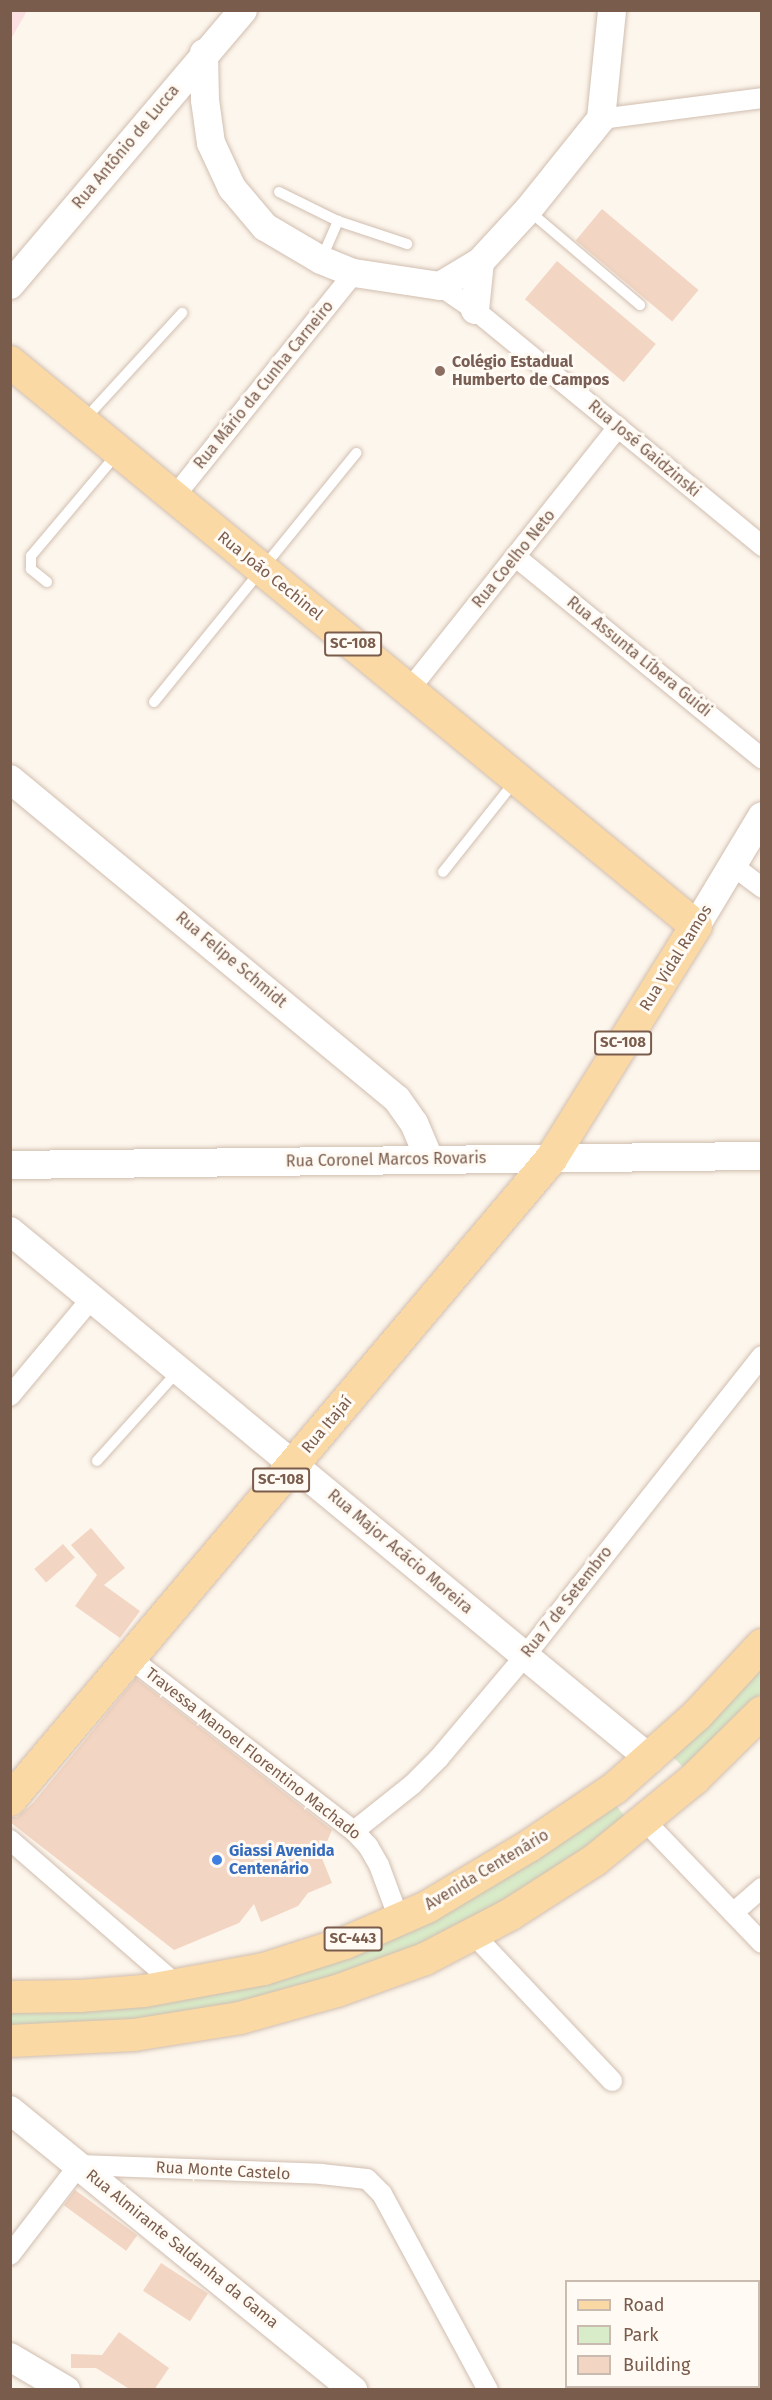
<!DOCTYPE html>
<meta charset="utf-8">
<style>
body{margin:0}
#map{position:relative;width:772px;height:2400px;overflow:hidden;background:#fdf6ec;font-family:"Fira Sans",sans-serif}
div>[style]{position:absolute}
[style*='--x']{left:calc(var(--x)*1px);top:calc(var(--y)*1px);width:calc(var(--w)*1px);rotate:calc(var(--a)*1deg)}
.medical>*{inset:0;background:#fbdfe3}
.green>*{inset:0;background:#d8ecc9}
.building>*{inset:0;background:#f3d5c3;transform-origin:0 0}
.roads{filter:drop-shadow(0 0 2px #d1beb0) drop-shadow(0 0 2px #d1beb0)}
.lane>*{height:10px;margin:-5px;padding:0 5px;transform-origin:5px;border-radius:5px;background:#fff}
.street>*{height:20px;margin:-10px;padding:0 10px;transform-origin:10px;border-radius:10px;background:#fff}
.secondary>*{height:28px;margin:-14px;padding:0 14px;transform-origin:14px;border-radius:14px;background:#fff}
.primary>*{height:32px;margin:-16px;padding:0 16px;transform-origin:16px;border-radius:16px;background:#fbd9a5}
.dots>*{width:16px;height:16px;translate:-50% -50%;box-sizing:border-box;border:3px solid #fffaf3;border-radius:50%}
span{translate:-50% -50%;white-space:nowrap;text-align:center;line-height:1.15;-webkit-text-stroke:6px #fffaf3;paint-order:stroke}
.shield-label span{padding:2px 4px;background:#fffaf3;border:2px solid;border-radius:4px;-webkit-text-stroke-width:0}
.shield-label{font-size:15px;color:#7a5c4d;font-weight:700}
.street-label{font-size:16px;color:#7a5c4d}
.education-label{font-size:16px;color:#785e54;font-weight:700}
.left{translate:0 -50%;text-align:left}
.shop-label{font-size:16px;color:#366cbe;font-weight:700}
.frame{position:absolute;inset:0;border:12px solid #7a5c4d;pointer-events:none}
.legend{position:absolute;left:565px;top:2280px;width:195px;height:108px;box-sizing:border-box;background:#fffaf3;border:2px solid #cabbb1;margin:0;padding:8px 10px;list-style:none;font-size:18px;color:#7a5c4d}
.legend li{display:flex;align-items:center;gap:12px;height:30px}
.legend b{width:30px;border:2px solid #cabbb1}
</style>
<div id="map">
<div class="medical">
<i style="clip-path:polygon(11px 10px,27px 11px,11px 39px,10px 11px)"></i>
</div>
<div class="green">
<i style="clip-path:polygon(761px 1655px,761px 1693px,688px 1772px,669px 1753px)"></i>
<i style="clip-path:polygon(614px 1803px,628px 1820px,484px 1918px,359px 1973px,213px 2015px,11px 2030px,11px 2003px,344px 1952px)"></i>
</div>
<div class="building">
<i style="left:602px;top:209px;width:126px;height:41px;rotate:40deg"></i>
<i style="left:557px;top:261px;width:129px;height:50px;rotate:40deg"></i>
<i style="clip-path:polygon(91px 1528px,125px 1568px,104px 1585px,140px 1611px,120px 1638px,75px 1606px,97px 1575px,71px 1545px)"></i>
<i style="left:63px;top:1544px;width:18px;height:38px;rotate:49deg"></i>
<i style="clip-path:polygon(136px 1678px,332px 1830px,321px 1856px,332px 1883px,308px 1893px,298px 1906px,261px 1922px,254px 1904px,239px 1923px,174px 1950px,10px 1822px,11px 1817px,17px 1817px,33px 1803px)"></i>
<i style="left:75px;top:2190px;width:77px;height:19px;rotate:36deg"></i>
<i style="left:161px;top:2263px;width:56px;height:33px;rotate:33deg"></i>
<i style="clip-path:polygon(119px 2332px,169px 2368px,154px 2390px,131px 2390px,96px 2368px,71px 2368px,71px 2354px,102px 2355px)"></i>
</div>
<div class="roads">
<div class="lane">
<i style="--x:279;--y:192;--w:66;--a:26.2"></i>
<i style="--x:338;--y:221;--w:73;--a:18.4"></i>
<i style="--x:528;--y:210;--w:147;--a:40.3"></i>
<i style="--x:321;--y:260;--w:43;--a:-66.4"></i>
<i style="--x:85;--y:419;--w:144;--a:-47.5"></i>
<i style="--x:47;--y:582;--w:21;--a:-141"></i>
<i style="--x:31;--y:569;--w:13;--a:-90"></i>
<i style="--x:31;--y:556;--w:133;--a:-49.9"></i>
<i style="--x:154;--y:702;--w:321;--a:-50.9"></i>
<i style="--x:443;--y:872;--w:116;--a:-51.6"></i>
<i style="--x:97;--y:1461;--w:122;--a:-48"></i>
</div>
<div class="street">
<i style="--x:601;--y:119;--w:162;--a:-7.4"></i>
<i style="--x:440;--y:286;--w:42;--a:34.4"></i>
<i style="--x:475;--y:310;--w:372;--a:39.4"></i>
<i style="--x:174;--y:497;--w:287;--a:-51.2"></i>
<i style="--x:516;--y:557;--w:318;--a:39.3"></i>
<i style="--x:409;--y:690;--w:336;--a:-51.5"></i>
<i style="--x:732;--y:865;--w:38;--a:37"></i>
<i style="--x:10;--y:1396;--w:128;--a:-50.1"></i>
<i style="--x:130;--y:1658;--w:283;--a:37.7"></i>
<i style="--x:354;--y:1831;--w:21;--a:47"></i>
<i style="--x:368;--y:1846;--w:22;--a:60"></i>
<i style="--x:379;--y:1865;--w:58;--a:69.7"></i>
<i style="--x:645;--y:1821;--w:169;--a:46.2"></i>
<i style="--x:354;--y:1831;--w:75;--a:-38.5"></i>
<i style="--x:413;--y:1784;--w:37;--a:-45"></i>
<i style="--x:439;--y:1758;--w:133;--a:-49.9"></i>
<i style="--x:525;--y:1656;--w:382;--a:-51.7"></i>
<i style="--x:10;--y:1840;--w:221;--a:41"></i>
<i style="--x:733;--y:1913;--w:38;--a:-41"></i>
<i style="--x:474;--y:1935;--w:201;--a:46.6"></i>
<i style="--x:10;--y:2255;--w:113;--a:-52.5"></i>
<i style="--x:79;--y:2165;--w:242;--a:2.1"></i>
<i style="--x:321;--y:2174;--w:46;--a:6.2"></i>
<i style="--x:367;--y:2179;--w:21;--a:45"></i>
<i style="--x:382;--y:2194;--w:223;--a:61.6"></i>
</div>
<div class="secondary">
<i style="--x:204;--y:53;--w:47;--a:88.8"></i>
<i style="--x:205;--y:100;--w:43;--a:82.1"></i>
<i style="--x:211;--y:143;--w:50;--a:65"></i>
<i style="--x:232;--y:188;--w:51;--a:49.8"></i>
<i style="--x:265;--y:227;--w:65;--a:30.5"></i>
<i style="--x:321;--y:260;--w:35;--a:22"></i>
<i style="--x:354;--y:273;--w:87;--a:8.6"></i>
<i style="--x:440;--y:286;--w:47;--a:-31"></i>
<i style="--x:480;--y:262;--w:71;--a:-47.3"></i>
<i style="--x:528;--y:210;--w:117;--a:-51.3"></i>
<i style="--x:601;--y:119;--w:110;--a:-84.2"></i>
<i style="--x:10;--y:285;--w:360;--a:-49.7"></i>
<i style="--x:475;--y:310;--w:48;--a:-84.1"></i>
<i style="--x:10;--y:779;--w:502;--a:39.59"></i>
<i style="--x:397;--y:1099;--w:29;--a:55"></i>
<i style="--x:414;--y:1123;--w:39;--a:67"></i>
<i style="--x:696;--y:926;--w:128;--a:-59"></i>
<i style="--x:10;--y:1165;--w:752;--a:-0.69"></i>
<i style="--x:10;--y:1231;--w:830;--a:39.52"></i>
<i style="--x:10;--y:2110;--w:443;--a:39.2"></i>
<i style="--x:10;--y:2357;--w:65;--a:30.5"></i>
</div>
<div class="primary">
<i style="--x:10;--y:362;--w:888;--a:39.43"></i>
<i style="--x:696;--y:926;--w:274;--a:121.9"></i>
<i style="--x:551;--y:1159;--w:839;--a:130.16"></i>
<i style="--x:10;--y:1997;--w:70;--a:-0.8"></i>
<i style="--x:80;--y:1996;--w:64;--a:-4.5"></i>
<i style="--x:144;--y:1991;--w:122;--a:-10.4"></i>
<i style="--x:264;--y:1969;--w:85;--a:-17.8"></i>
<i style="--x:345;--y:1943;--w:90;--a:-23.7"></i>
<i style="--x:427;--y:1907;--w:119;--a:-30.9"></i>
<i style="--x:529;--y:1846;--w:104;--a:-34"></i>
<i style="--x:615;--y:1788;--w:110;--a:-41.7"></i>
<i style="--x:697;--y:1715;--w:96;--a:-47.1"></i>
<i style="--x:10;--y:2041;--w:124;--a:-2.8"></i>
<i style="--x:134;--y:2035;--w:107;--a:-9.1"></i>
<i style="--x:240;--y:2018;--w:101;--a:-15.6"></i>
<i style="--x:337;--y:1991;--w:94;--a:-20"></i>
<i style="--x:425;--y:1959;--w:97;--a:-27.6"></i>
<i style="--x:511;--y:1914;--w:100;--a:-32.7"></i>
<i style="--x:595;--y:1860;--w:128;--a:-39.3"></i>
<i style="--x:694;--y:1779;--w:95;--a:-44.6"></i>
</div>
</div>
<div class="dots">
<i style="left:440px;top:371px;background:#8d6e63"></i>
<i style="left:217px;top:1860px;background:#3f7fe0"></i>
</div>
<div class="shield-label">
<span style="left:353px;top:644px">SC-108</span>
<span style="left:623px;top:1043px">SC-108</span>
<span style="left:281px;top:1480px">SC-108</span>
<span style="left:353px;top:1939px">SC-443</span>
</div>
<div class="street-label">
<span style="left:126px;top:147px;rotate:-50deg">Rua Antônio de Lucca</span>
<span style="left:264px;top:385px;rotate:-51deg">Rua Mário da Cunha Carneiro</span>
<span style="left:644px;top:449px;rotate:40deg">Rua José Gaidzinski</span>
<span style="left:514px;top:559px;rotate:-51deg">Rua Coelho Neto</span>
<span style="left:270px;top:576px;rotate:39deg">Rua João Cechinel</span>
<span style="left:639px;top:657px;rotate:39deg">Rua Assunta Líbera Guidi</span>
<span style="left:676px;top:958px;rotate:-58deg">Rua Vidal Ramos</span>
<span style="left:231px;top:960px;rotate:40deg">Rua Felipe Schmidt</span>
<span style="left:386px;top:1160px;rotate:-1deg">Rua Coronel Marcos Rovaris</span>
<span style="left:327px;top:1425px;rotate:-50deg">Rua Itajaí</span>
<span style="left:400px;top:1552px;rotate:40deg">Rua Major Acácio Moreira</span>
<span style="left:567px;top:1602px;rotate:-52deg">Rua 7 de Setembro</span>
<span style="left:253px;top:1754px;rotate:38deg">Travessa Manoel Florentino Machado</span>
<span style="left:487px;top:1870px;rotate:-31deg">Avenida Centenário</span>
<span style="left:223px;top:2171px;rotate:3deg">Rua Monte Castelo</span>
<span style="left:182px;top:2249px;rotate:39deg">Rua Almirante Saldanha da Gama</span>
</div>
<div class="education-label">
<span class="left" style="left:452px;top:371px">Colégio Estadual<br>Humberto de Campos</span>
</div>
<div class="shop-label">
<span class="left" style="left:229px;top:1860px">Giassi Avenida<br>Centenário</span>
</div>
<div class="frame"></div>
<ul class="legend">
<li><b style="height:8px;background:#fbd9a5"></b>Road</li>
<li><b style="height:16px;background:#d8ecc9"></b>Park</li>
<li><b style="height:16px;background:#f3d5c3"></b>Building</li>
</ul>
</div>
